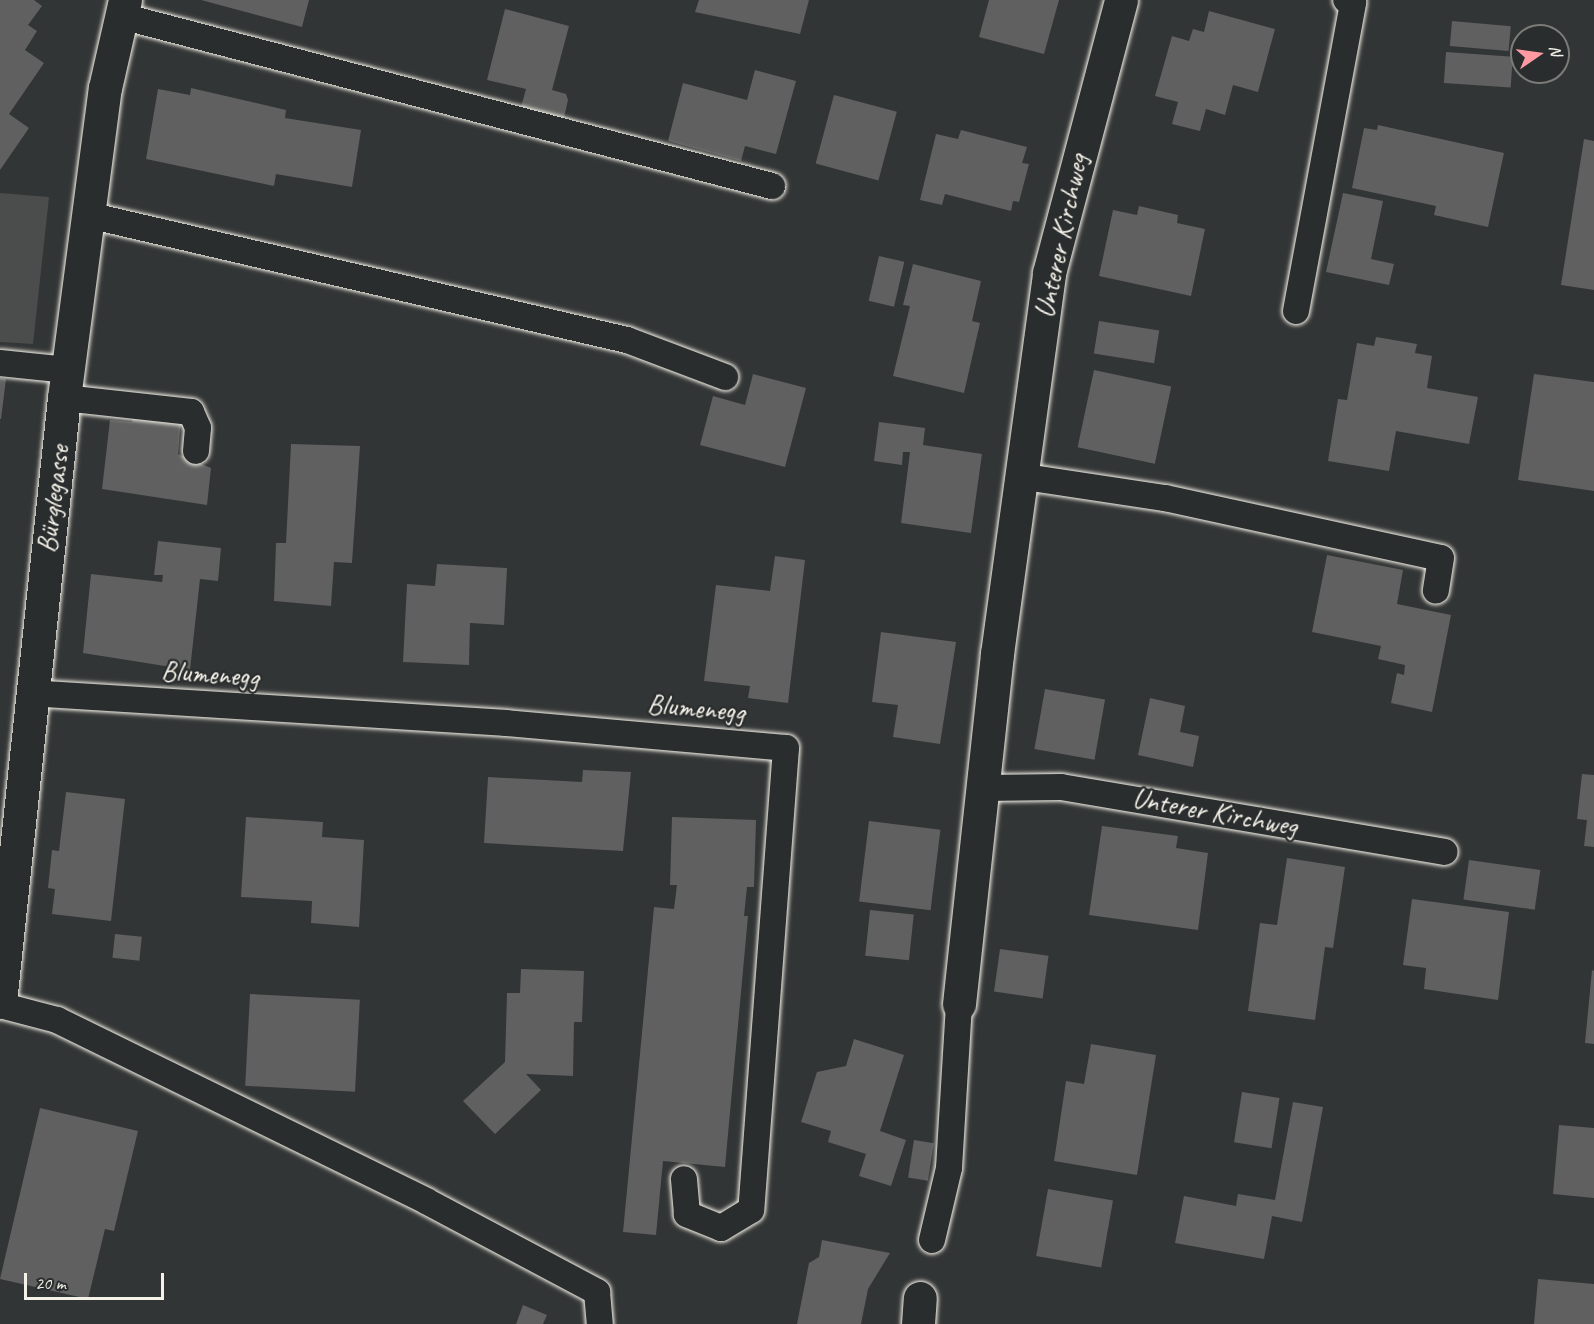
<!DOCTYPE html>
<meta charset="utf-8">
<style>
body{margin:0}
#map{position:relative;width:1594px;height:1324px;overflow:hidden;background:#323535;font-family:Caveat,sans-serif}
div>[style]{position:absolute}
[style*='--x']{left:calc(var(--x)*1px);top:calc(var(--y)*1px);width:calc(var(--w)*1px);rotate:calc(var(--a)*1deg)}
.green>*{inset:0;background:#4b4d4c}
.building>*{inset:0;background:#5f605f;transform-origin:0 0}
.roads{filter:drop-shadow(0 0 2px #f4f1e8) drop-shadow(0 0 2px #f4f1e8)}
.lane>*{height:26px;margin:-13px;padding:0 13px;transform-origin:13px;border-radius:13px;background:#2a2d2e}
.street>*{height:33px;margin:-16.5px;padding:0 16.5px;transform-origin:16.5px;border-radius:16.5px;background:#2a2d2e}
span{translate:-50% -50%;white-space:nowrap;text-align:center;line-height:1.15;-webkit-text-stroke:4.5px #2a2d2e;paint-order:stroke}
.street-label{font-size:28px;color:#f4f1e8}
.north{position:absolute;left:1510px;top:24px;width:60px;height:60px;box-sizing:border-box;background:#2a2d2e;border:2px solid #7b7b78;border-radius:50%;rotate:77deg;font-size:16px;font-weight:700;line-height:24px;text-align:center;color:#f4f1e8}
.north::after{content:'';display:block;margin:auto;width:21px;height:27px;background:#ff9aa2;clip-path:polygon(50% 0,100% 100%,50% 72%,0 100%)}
.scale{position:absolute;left:24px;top:1273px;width:140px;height:27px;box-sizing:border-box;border:3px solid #f4f1e8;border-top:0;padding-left:8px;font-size:18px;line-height:21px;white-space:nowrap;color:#f4f1e8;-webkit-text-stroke:4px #2a2d2e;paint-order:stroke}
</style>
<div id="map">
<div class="green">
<i style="clip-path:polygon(0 193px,49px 197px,33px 344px,0 342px)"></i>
</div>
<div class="building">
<i style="clip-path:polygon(0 0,34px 0,42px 6px,28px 25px,37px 31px,25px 50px,44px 63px,9px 114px,29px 128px,0 170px)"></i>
<i style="clip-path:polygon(201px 0,309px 0,302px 27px)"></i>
<i style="clip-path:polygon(699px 0,809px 0,800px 34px,695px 12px)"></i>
<i style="clip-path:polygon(989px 0,1059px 0,1044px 54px,979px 37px)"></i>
<i style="clip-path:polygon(505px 9px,569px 26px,552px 90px,566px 94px,568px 100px,563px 122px,520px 111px,526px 89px,487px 80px)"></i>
<i style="clip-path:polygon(1209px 11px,1275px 29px,1258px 92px,1233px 85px,1225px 115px,1206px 109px,1200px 131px,1172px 124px,1178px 102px,1155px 96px,1172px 36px,1189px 41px,1193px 29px,1204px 32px)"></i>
<i style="left:1452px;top:21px;width:59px;height:25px;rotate:5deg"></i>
<i style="left:1446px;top:52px;width:67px;height:31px;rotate:4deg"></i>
<i style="clip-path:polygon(755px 70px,796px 81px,776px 154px,745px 146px,741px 161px,668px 141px,683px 83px,747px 100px)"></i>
<i style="clip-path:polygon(191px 88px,286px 110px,285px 118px,361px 130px,352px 187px,276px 174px,274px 186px,146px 159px,158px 89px,190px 95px)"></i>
<i style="left:834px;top:95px;width:65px;height:71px;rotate:15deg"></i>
<i style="clip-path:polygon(1378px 125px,1504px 153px,1488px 227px,1434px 215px,1436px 206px,1352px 188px,1364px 128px,1377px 130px)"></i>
<i style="clip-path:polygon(961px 130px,1027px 147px,1022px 163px,1029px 164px,1019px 202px,1013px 201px,1011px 211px,945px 194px,942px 205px,920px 200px,936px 134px,958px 139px)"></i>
<i style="clip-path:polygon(1584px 139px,1594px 141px,1594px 290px,1561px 285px)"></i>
<i style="clip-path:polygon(1343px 193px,1383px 201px,1371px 259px,1394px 264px,1389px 285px,1326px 272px)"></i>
<i style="clip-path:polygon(1139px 206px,1178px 215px,1177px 223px,1205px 229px,1191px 296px,1099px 276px,1113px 210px,1137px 215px)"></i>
<i style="left:879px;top:256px;width:26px;height:46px;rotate:13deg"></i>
<i style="clip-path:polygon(913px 264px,981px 281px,972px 321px,980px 323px,964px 393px,893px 376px,910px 306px,903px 305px)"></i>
<i style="left:1099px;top:321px;width:61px;height:33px;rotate:9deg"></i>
<i style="clip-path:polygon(1376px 337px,1417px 344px,1415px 353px,1432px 356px,1427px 388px,1478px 397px,1469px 444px,1396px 431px,1389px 471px,1328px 461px,1338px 399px,1347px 400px,1357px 343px,1374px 346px)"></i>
<i style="left:1094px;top:370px;width:79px;height:79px;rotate:12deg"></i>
<i style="clip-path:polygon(753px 374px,806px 388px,785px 467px,700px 445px,713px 396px,745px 405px)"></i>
<i style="clip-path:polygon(1534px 374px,1594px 382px,1594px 491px,1518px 480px)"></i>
<i style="clip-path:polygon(0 378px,6px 379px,1px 419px,0 419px)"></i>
<i style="clip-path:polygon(133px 415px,181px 420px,178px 454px,211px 468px,207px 505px,102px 489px,110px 420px,132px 422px)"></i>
<i style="clip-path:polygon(879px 422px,925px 428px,923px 445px,982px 454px,971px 533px,901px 523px,910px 452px,903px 452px,902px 465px,874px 461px)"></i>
<i style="clip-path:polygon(291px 444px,360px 446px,352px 563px,334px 562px,331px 606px,274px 601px,276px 543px,286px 543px)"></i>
<i style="clip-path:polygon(158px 541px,221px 548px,218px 581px,200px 579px,190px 670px,83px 653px,91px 574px,162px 582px,163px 575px,154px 575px)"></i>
<i style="clip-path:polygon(1327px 555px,1403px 570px,1397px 604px,1451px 615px,1432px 712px,1391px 703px,1397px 673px,1404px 675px,1405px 665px,1378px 659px,1381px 646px,1312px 632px)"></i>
<i style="clip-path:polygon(775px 556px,805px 560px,788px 703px,748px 698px,750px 686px,704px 681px,716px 585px,770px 591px)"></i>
<i style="clip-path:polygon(437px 564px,507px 568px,504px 625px,470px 623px,469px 665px,403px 662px,407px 584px,435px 586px)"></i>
<i style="clip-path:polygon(881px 632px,956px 642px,940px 744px,893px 737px,898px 705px,872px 702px)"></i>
<i style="left:1045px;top:689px;width:61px;height:61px;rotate:10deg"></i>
<i style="clip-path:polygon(1150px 698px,1185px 706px,1180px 732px,1199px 736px,1193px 767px,1138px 755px)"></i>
<i style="clip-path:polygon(583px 770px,631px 772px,623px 851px,484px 843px,488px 777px,582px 782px)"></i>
<i style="clip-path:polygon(1582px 774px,1594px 775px,1594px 847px,1584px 846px,1587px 820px,1577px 819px)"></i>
<i style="clip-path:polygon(66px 792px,125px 799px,111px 921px,52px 914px,55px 889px,48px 888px,52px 850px,59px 851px)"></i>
<i style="clip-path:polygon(246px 817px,323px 822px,322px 837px,364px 840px,359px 927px,311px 923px,312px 901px,241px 897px)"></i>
<i style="clip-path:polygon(672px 817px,756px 820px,754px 887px,747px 887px,744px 916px,748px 916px,725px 1167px,663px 1161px,656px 1235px,623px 1232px,654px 907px,674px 909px,677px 885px,670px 885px)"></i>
<i style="left:869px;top:821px;width:72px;height:81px;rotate:7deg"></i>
<i style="clip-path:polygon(1102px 826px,1178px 836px,1176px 848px,1208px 853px,1198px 930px,1089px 915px)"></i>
<i style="clip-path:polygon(1287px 858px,1345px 867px,1333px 948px,1325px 947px,1315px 1020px,1248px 1011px,1260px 923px,1277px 925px)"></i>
<i style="left:1469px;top:860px;width:72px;height:40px;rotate:8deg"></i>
<i style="clip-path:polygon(1412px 899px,1509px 912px,1498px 1000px,1424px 989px,1426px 968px,1403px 965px)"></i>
<i style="left:870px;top:910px;width:44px;height:46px;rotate:6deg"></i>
<i style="left:115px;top:934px;width:27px;height:24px;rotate:6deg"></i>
<i style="left:1000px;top:949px;width:49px;height:43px;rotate:8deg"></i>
<i style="clip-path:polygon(521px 969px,584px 971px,582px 1022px,574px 1022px,573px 1076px,526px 1074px,541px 1090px,495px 1134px,463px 1101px,505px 1062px,507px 993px,520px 993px)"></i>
<i style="clip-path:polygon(1592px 970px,1594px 971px,1594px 1044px,1585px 1043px)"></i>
<i style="left:250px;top:994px;width:110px;height:92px;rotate:3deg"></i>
<i style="clip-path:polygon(854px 1039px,904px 1055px,880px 1131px,906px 1140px,891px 1186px,859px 1176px,866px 1154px,828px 1142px,831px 1131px,801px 1122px,817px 1072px,846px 1066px)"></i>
<i style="clip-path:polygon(1091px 1044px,1156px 1055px,1137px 1175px,1054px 1161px,1066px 1081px,1084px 1084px)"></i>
<i style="left:1242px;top:1092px;width:38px;height:51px;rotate:9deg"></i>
<i style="clip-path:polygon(1293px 1102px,1323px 1107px,1302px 1222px,1272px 1216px,1264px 1259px,1175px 1243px,1184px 1196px,1236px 1206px,1238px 1194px,1275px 1200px)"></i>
<i style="clip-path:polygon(40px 1108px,138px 1131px,114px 1231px,105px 1229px,88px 1299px,0 1279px)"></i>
<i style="clip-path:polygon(1559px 1125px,1594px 1128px,1594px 1198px,1553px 1194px)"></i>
<i style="left:914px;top:1140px;width:20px;height:38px;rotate:9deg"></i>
<i style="left:1048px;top:1189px;width:66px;height:68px;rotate:10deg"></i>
<i style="clip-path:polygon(822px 1240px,890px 1253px,868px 1289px,861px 1324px,797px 1324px,809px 1263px,819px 1257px)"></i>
<i style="clip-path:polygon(1538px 1279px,1594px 1284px,1594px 1324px,1534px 1324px)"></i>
<i style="clip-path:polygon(523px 1305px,547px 1315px,543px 1324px,516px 1324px)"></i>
</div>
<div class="roads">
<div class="lane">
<i style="--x:121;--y:16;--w:673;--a:14.64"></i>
<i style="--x:88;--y:215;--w:553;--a:13.06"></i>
<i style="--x:627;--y:340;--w:105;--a:20.7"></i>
<i style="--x:1296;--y:311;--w:314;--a:-79.5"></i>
<i style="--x:1353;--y:2;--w:7;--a:-164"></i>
<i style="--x:0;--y:363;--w:68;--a:5.9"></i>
<i style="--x:64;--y:398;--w:128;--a:6.3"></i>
<i style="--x:191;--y:412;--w:17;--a:66"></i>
<i style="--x:198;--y:428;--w:23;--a:95"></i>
<i style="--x:1019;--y:476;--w:148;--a:8.6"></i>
<i style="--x:1165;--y:498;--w:282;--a:12.3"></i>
<i style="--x:1441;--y:558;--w:33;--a:99"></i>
<i style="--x:30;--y:693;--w:477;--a:3.6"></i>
<i style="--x:506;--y:723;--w:281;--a:5.1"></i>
<i style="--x:786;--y:748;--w:463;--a:94.3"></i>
<i style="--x:751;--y:1210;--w:35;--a:149"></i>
<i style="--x:721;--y:1228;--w:37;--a:-158"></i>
<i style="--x:687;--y:1214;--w:35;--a:-95"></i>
<i style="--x:984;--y:788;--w:77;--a:-0.7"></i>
<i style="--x:1061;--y:787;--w:389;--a:9.6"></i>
<i style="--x:0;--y:1005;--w:59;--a:14.7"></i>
<i style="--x:57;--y:1020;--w:411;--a:26.1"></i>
<i style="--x:426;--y:1201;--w:194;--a:28"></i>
<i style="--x:597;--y:1292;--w:32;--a:85"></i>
<i style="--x:932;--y:1240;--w:74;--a:-76.7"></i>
<i style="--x:949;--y:1168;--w:164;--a:-86.5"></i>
</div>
<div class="street">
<i style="--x:0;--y:1002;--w:607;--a:-83.95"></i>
<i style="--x:64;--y:398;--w:313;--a:-82.5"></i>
<i style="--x:105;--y:88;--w:90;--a:-77.2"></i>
<i style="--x:959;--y:1004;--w:352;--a:-83.8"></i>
<i style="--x:997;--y:654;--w:385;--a:-82.2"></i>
<i style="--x:1049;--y:273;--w:282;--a:-75.2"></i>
<i style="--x:918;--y:1324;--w:26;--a:-86"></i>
</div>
</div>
<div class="street-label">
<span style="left:1061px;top:236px;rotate:-78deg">Unterer Kirchweg</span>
<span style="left:53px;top:499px;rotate:-83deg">Bürglegasse</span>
<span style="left:210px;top:674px;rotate:4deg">Blumenegg</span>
<span style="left:696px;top:708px;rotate:5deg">Blumenegg</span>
<span style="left:1215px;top:812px;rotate:10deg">Unterer Kirchweg</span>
</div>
<div class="north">N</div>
<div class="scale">20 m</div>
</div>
